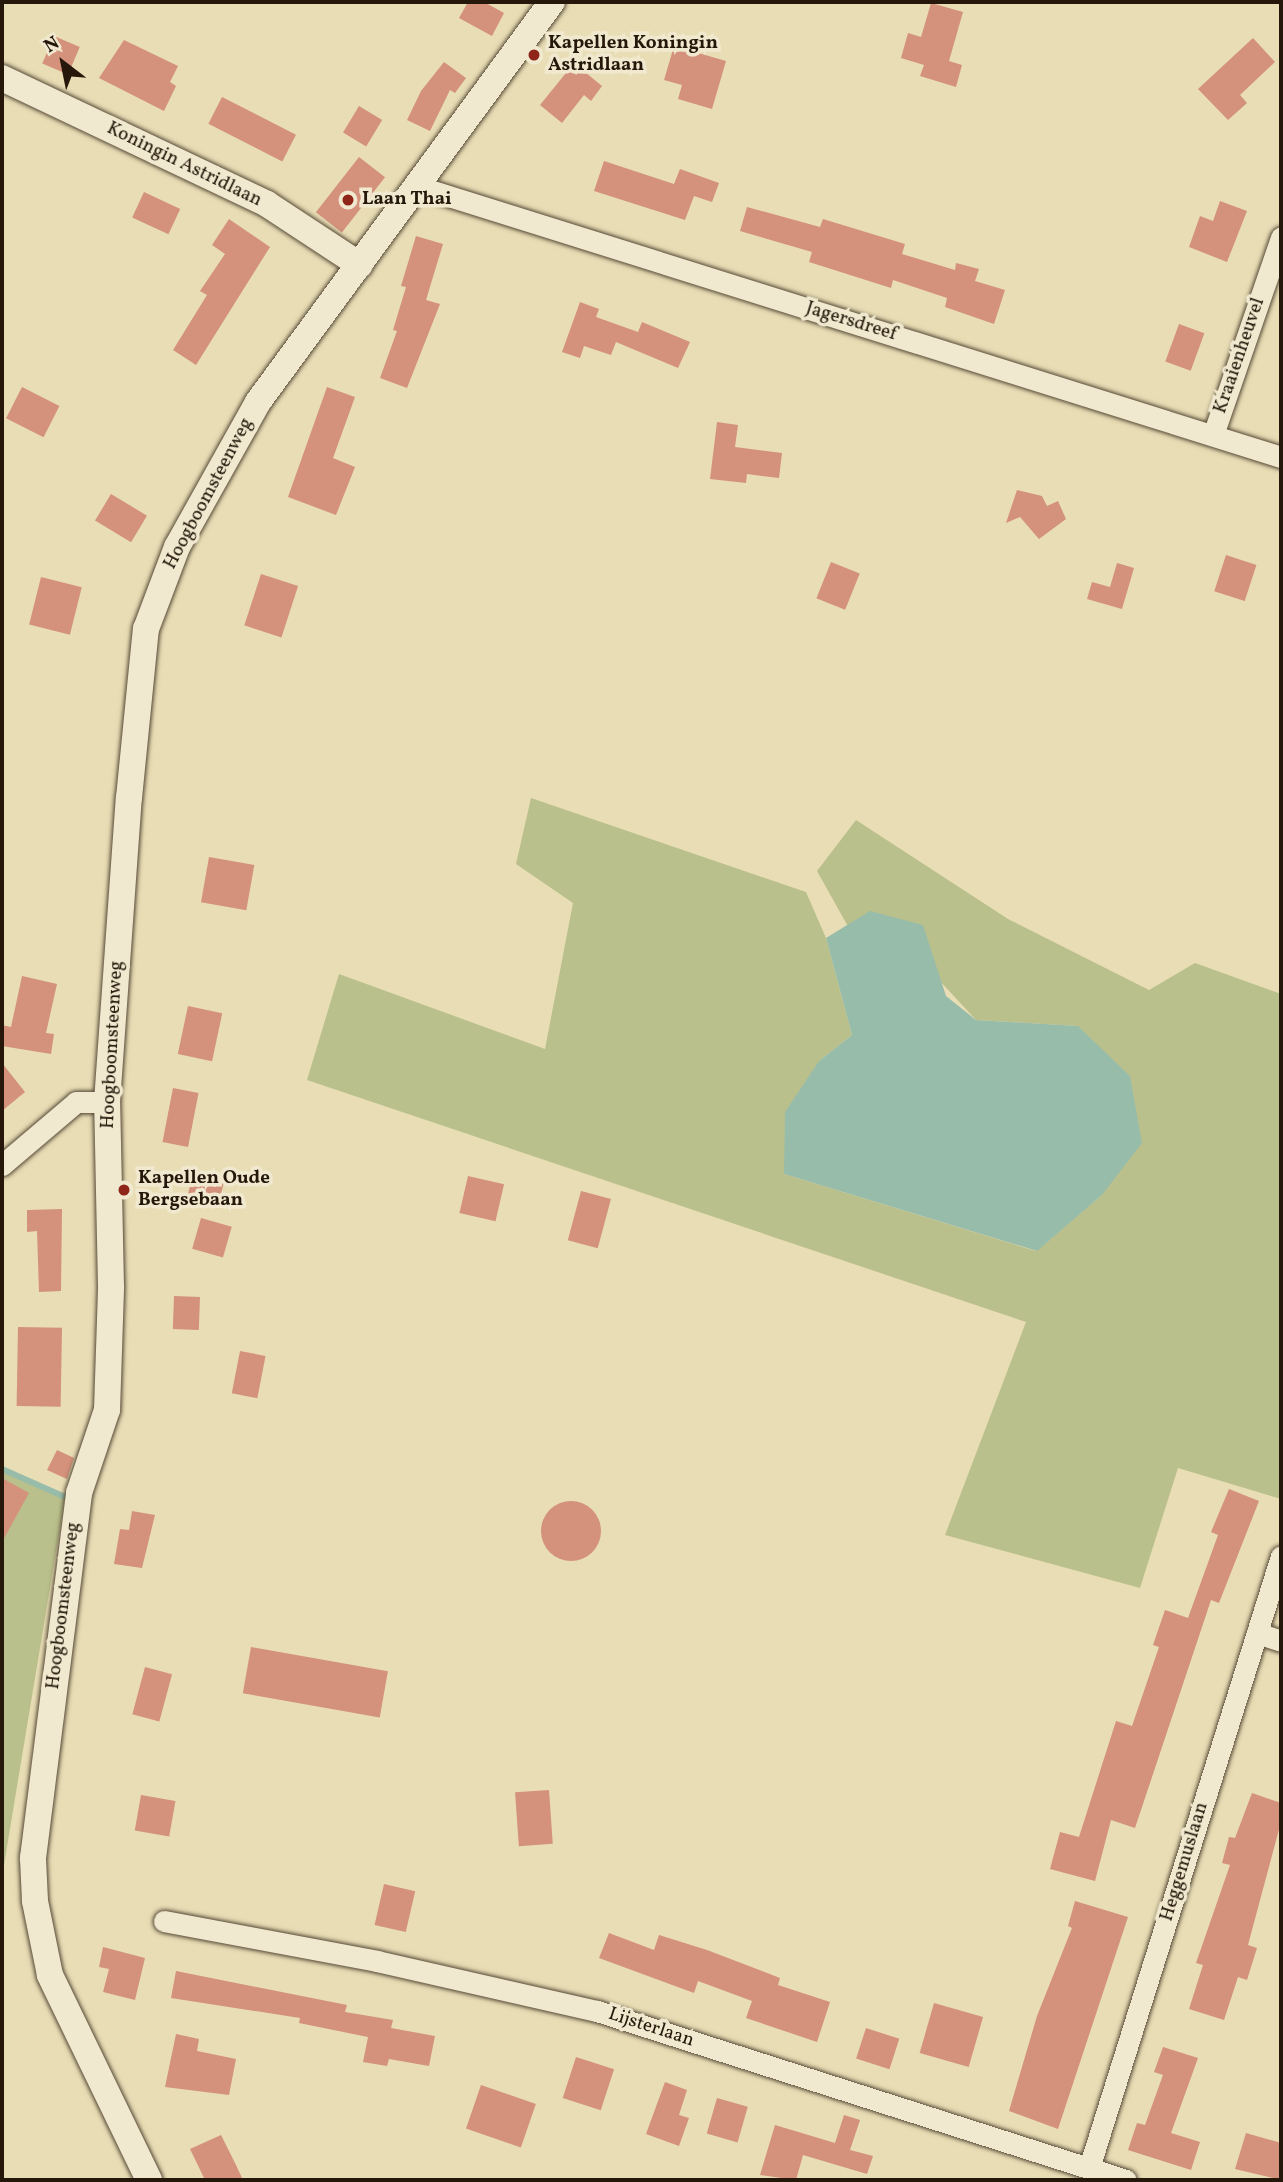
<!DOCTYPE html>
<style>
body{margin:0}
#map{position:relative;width:1283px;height:2182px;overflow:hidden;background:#e8ddb5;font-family:Vollkorn,serif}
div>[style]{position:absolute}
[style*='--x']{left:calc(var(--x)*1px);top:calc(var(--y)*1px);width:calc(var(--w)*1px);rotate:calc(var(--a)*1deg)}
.green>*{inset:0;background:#bac08b}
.water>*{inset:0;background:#98bcaa}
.stream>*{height:6px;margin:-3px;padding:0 3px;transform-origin:3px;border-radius:3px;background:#98bcaa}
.building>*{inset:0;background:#d4917c;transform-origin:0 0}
.round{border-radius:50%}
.roads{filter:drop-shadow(0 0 2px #564936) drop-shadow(0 0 2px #564936)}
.minor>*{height:21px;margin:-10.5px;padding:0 10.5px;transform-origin:10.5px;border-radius:10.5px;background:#f0e9cf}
.tertiary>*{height:26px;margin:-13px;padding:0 13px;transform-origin:13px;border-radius:13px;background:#f0e9cf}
.dots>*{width:19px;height:19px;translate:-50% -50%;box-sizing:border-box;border:4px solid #f0e9cf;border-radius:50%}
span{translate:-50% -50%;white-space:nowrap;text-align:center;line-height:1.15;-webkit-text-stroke:7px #f0e9cf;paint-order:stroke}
.poi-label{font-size:19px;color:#25180b;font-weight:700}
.left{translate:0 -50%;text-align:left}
.street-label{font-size:19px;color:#25180b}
.frame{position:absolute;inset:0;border:4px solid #25180b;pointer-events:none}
.north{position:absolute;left:28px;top:28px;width:70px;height:70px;-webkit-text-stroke:5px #f0e9cf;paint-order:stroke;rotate:328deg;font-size:19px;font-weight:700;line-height:28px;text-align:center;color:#25180b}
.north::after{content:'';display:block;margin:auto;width:24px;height:32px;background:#25180b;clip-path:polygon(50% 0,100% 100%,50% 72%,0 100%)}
</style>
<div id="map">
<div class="green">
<i style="clip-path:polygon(531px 798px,806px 892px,826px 938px,852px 1035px,819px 1061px,784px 1174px,1036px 1251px,1102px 1195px,1078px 1026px,976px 1020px,914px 953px,850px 930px,817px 871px,856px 820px,1008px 919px,1149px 990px,1195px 963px,1281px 994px,1281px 1499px,1178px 1468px,1140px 1588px,945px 1535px,1026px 1322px,307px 1080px,339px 974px,545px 1049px,573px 903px,516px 864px)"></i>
<i style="clip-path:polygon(2px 1469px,65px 1497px,2px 1877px)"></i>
</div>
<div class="water">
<i style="clip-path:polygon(870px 911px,923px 925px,946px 996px,976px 1020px,1078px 1026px,1130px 1076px,1142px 1143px,1102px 1195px,1037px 1251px,784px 1174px,785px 1112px,819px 1061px,852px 1035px,826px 938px)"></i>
</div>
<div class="stream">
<i style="--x:2;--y:1469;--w:69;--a:24"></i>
</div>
<div class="building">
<i style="clip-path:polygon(468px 2px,484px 2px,504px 13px,492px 36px,459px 18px)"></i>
<i style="clip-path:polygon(931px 3px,963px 12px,949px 61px,962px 65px,956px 87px,920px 76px,924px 65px,901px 58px,908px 33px,921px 37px)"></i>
<i style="left:54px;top:36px;width:28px;height:30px;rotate:23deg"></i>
<i style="clip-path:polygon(1253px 38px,1275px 62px,1240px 95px,1247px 103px,1228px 120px,1198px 89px)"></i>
<i style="clip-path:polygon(124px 40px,178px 66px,170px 82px,176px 86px,164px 111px,99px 78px)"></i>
<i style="clip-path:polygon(674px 46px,726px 61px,712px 109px,678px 99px,682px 85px,664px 80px)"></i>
<i style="clip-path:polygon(444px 62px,466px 78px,455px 93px,450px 90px,430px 131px,407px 120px,421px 91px)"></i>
<i style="clip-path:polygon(574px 63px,602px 86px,591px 101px,584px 95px,562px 123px,540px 105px)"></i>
<i style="left:222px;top:97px;width:83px;height:30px;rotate:27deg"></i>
<i style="left:359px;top:106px;width:27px;height:31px;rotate:31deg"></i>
<i style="left:359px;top:157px;width:33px;height:70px;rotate:38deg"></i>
<i style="clip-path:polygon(604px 161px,674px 184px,680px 169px,719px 183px,712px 202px,694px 196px,685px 220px,594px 191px)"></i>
<i style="left:144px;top:192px;width:40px;height:28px;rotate:25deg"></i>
<i style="clip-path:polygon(1220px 201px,1247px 211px,1227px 262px,1189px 247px,1200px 216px,1213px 221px)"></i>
<i style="clip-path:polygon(747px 207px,820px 227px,823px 219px,905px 244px,902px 254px,955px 270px,956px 263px,979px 269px,975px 281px,1005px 290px,994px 324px,945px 307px,947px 298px,893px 280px,891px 288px,809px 262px,812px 252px,740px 231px)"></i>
<i style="clip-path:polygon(229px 219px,270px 247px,196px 365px,173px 350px,207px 295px,200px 291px,225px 254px,212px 245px)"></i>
<i style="clip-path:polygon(416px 236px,443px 244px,426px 300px,440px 304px,407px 388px,380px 378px,397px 331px,393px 330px,406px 287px,401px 286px)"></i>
<i style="clip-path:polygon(580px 302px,599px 309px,596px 317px,638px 332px,642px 322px,690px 342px,678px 368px,616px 342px,611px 355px,584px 346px,580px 358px,562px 352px)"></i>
<i style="left:1179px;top:324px;width:27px;height:40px;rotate:20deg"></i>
<i style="left:22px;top:387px;width:42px;height:35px;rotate:27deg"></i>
<i style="clip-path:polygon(327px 387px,355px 397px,333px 458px,355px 467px,336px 515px,288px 497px)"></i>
<i style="clip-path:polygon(717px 422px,738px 425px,735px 447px,782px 453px,779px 478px,747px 474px,746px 483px,710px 479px)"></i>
<i style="clip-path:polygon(1017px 490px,1042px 496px,1047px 506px,1058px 501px,1066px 519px,1039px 539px,1020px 517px,1006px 523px)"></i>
<i style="left:111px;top:494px;width:42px;height:31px;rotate:31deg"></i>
<i style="left:1226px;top:555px;width:32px;height:38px;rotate:18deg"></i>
<i style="left:831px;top:562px;width:31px;height:39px;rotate:22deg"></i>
<i style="clip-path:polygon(1117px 563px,1134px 568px,1122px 609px,1087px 599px,1092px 582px,1110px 587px)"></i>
<i style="left:261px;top:574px;width:39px;height:54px;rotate:18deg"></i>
<i style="left:41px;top:577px;width:42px;height:49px;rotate:14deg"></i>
<i style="left:209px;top:857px;width:46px;height:46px;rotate:10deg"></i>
<i style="clip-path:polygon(22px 976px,57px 984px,46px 1033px,54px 1034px,51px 1054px,2px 1046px,2px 1025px,11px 1027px)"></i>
<i style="left:188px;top:1006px;width:35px;height:49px;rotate:12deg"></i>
<i style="clip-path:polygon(2px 1063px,25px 1092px,2px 1111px)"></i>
<i style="left:173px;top:1088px;width:26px;height:55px;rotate:11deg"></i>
<i style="left:194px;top:1170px;width:32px;height:32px;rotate:14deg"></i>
<i style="left:468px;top:1176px;width:37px;height:38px;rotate:13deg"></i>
<i style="left:581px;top:1191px;width:31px;height:51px;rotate:15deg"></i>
<i style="clip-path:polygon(62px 1209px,61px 1291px,39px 1292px,37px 1231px,27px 1232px,27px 1210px)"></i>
<i style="left:201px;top:1218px;width:32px;height:32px;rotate:16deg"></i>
<i style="left:174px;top:1296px;width:26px;height:33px;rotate:2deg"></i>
<i style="left:18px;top:1327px;width:44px;height:79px;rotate:1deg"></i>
<i style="left:240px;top:1351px;width:26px;height:43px;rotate:11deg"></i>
<i style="clip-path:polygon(57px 1450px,74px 1458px,67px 1479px,47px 1470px)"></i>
<i style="clip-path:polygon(2px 1478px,29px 1493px,2px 1542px)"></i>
<i style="clip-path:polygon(1229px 1489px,1259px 1501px,1219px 1603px,1211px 1600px,1135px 1828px,1111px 1820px,1095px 1881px,1050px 1869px,1060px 1832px,1079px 1837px,1116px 1721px,1132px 1726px,1159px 1647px,1153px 1645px,1165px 1610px,1188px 1618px,1218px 1535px,1211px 1532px)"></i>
<i class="round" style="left:541px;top:1501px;width:60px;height:60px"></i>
<i style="clip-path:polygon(132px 1511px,155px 1515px,142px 1568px,114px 1564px,120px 1529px,129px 1530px)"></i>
<i style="left:251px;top:1647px;width:139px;height:47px;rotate:10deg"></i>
<i style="left:145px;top:1667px;width:28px;height:49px;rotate:15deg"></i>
<i style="left:549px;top:1790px;width:54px;height:34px;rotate:86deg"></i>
<i style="clip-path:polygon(1252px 1793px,1281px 1803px,1281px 1822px,1248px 1945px,1257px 1948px,1247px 1980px,1238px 1977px,1224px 2020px,1189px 2009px,1203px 1965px,1196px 1963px,1230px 1865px,1222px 1863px,1229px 1837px,1235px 1838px)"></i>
<i style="left:141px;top:1795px;width:35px;height:36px;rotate:10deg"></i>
<i style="left:384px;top:1884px;width:32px;height:42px;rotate:13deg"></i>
<i style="clip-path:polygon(1075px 1901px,1128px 1917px,1058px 2129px,1009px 2111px,1037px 2016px,1072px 1928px,1068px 1926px)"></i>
<i style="clip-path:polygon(609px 1933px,654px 1950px,659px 1935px,707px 1950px,780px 1978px,778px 1985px,830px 2002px,817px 2042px,746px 2018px,752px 2001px,698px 1981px,694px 1993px,599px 1958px)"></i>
<i style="clip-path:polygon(103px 1947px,145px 1958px,135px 2000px,103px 1992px,109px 1969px,99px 1967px)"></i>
<i style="clip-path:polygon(176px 1971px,347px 2005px,345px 2012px,393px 2020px,391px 2028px,435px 2036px,429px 2066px,389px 2059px,387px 2066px,363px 2062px,368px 2037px,299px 2023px,300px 2018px,171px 1998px)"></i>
<i style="left:934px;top:2003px;width:51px;height:52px;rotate:16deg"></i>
<i style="left:866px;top:2028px;width:35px;height:32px;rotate:18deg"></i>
<i style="clip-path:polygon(176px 2034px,199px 2039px,197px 2051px,236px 2059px,229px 2095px,165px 2087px)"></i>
<i style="clip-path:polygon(1163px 2047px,1198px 2058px,1171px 2133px,1200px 2142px,1191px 2170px,1128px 2150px,1137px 2123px,1145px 2125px,1163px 2075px,1154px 2072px)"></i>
<i style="left:576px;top:2057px;width:40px;height:43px;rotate:18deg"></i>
<i style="clip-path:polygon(665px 2082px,687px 2090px,679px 2115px,689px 2118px,679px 2146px,646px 2134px)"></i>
<i style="left:481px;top:2085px;width:58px;height:46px;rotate:19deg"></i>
<i style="left:717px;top:2098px;width:32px;height:37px;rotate:16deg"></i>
<i style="clip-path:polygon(844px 2115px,860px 2120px,850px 2150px,873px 2156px,867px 2174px,803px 2155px,796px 2180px,760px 2175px,775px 2125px,835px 2143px)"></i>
<i style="clip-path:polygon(1246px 2133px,1281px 2143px,1281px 2180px,1235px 2169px)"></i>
<i style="clip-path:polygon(221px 2135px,235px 2163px,243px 2180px,205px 2180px,190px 2149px)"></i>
</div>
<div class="roads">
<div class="minor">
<i style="--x:420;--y:187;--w:902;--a:17.41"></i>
<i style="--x:1213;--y:435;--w:209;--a:-71"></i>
<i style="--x:2;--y:1165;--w:97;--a:-40.4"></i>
<i style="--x:76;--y:1102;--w:31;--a:0"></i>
<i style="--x:1257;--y:1633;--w:25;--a:18"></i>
<i style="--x:164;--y:1921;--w:217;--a:10.6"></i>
<i style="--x:377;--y:1961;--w:226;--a:12.8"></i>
<i style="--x:597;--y:2011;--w:555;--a:17.72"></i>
<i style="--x:1089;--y:2168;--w:641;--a:-72.58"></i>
</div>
<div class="tertiary">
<i style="--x:2;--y:78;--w:293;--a:25.4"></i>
<i style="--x:267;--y:204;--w:111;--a:33.3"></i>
<i style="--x:149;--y:2180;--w:228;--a:-115.8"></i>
<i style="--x:50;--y:1975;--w:76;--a:-101.5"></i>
<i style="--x:35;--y:1901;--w:43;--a:-92.7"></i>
<i style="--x:33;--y:1858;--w:368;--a:-82.8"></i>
<i style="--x:79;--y:1493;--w:88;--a:-71.4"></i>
<i style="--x:107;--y:1410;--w:123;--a:-88.1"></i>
<i style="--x:111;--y:1287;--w:185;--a:-91.2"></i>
<i style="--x:107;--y:1102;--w:305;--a:-85.9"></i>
<i style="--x:129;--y:798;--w:170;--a:-84.3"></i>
<i style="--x:146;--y:629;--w:88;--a:-69.3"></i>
<i style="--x:177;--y:547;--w:166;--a:-60.8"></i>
<i style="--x:258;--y:402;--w:496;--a:-53.7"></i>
</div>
</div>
<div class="dots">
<i style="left:534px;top:55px;background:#8f2418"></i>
<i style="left:348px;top:200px;background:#8f2418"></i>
<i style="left:124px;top:1190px;background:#8f2418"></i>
</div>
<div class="poi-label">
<span class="left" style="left:548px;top:55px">Kapellen Koningin<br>Astridlaan</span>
<span class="left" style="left:362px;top:200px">Laan Thai</span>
<span class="left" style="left:138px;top:1190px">Kapellen Oude<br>Bergsebaan</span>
</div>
<div class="street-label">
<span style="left:184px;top:165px;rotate:26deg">Koningin Astridlaan</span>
<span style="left:851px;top:322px;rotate:17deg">Jagersdreef</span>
<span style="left:1240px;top:356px;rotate:-71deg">Kraaienheuvel</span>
<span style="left:209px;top:494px;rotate:-62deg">Hoogboomsteenweg</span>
<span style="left:113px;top:1045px;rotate:-87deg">Hoogboomsteenweg</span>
<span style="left:64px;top:1606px;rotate:-83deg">Hoogboomsteenweg</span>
<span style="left:1185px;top:1862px;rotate:-73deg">Heggemuslaan</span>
<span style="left:651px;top:2028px;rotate:18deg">Lijsterlaan</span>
</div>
<div class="frame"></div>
<div class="north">N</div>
</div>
